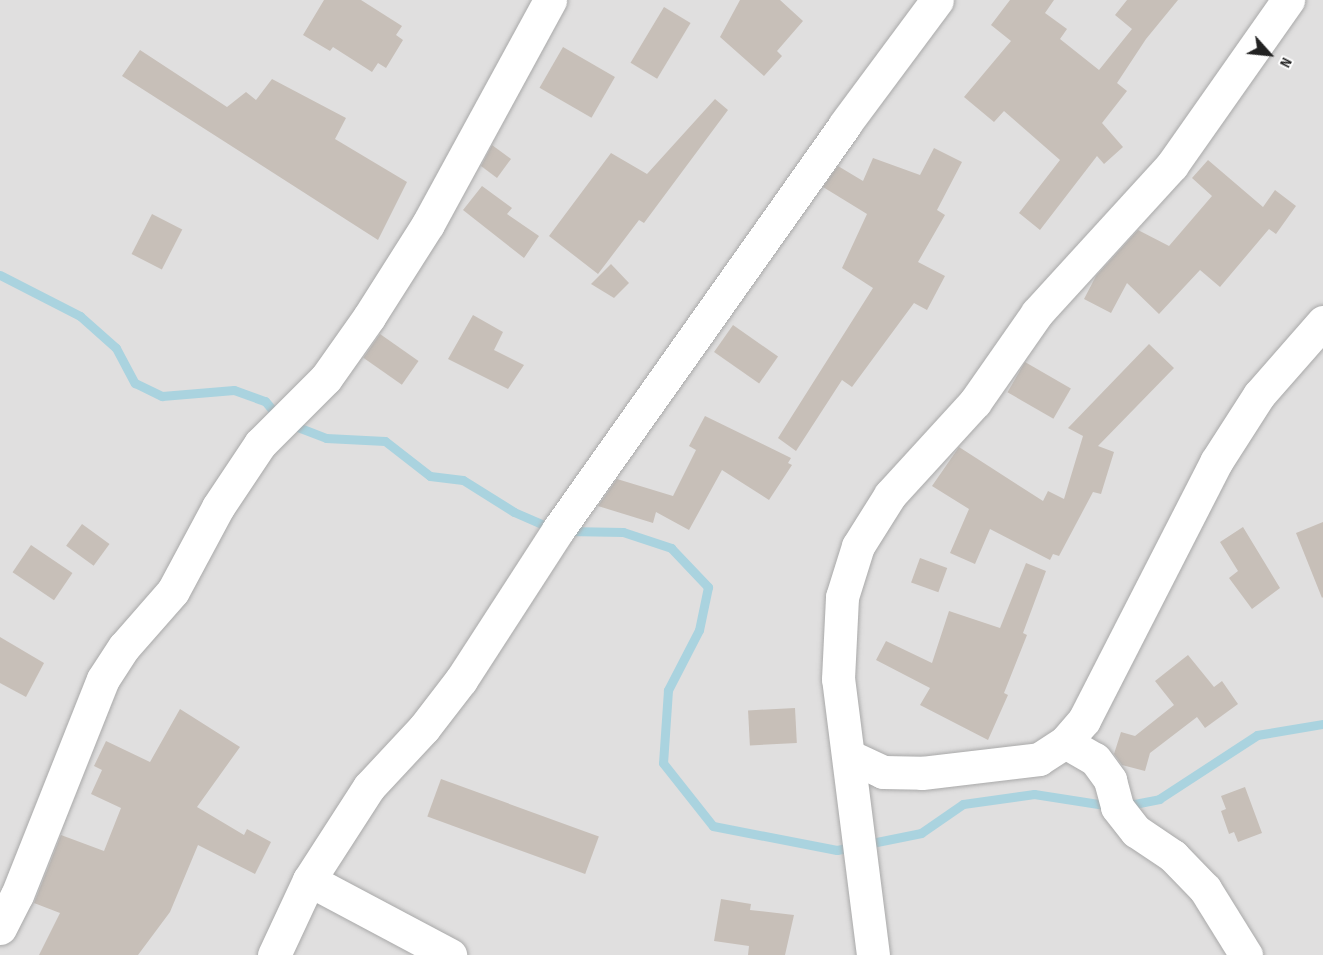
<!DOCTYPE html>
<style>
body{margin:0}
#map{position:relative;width:1323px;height:955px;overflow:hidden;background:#f2efe9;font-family:"Sofia Sans Condensed",sans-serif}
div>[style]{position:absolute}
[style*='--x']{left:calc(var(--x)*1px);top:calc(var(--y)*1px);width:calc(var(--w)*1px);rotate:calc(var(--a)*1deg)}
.residential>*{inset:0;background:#e0dfdf;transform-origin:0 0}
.stream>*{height:9px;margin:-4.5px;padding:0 4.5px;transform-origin:4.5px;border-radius:4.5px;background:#aad3df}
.building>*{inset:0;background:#c7bfb8;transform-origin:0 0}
.roads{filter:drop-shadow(0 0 2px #a9a9a9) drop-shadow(0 0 2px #a9a9a9)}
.minor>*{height:33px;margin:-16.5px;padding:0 16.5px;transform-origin:16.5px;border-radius:16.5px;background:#fff}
span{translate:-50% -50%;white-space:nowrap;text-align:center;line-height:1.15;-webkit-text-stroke:6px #fff;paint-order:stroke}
.north{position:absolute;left:1239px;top:24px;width:60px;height:60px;-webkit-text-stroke:4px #fff;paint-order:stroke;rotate:117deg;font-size:16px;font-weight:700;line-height:24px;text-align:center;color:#222}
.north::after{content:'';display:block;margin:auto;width:21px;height:27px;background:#222;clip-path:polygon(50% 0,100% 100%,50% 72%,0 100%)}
</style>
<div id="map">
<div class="residential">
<i style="left:0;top:0;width:1323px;height:955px"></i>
</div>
<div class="stream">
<i style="--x:0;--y:275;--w:90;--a:27.1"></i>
<i style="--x:80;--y:316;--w:48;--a:41.6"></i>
<i style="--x:116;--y:348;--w:40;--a:62"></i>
<i style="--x:135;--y:383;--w:30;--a:26"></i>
<i style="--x:162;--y:396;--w:72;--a:-4.8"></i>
<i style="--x:234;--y:390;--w:33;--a:20"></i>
<i style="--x:265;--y:401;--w:26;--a:50"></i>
<i style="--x:282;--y:421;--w:47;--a:21.1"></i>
<i style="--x:326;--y:438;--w:59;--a:2.9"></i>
<i style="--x:385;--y:441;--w:57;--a:37.9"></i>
<i style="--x:430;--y:476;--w:33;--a:7"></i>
<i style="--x:463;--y:480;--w:60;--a:32.1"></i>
<i style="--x:514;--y:512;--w:43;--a:23.6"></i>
<i style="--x:567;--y:531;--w:56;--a:1"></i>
<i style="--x:623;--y:532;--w:51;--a:18.4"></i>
<i style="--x:671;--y:548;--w:54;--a:46.5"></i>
<i style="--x:708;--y:587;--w:44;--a:101.8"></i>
<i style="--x:699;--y:630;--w:68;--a:117.3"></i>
<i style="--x:668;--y:690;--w:73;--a:93.9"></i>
<i style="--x:663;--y:763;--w:80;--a:51.6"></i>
<i style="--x:713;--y:826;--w:126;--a:11"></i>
<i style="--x:837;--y:850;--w:86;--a:-11.4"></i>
<i style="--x:921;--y:833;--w:51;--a:-34.6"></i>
<i style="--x:963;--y:804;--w:72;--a:-8"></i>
<i style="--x:1034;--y:794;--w:78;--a:8.9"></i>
<i style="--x:1124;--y:806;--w:36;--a:-11"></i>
<i style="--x:1159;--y:799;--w:117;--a:-33.1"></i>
<i style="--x:1257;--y:735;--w:67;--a:-9.5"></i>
</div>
<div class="building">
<i style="clip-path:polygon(324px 0,361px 0,402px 26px,396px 35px,403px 40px,386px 68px,378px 63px,372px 72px,333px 47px,330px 51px,303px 35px)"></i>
<i style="clip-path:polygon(740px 0,780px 0,803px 21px,777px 51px,782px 56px,764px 76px,720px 37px)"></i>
<i style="clip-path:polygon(1010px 0,1054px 0,1045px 13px,1067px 29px,1060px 39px,1099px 70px,1132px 29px,1115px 15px,1127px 0,1178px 0,1146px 39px,1117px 83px,1127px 91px,1102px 123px,1123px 147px,1104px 164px,1097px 156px,1040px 230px,1019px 213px,1060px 160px,1004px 111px,994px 122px,964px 97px,1011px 41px,991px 25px)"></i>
<i style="left:664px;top:7px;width:31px;height:65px;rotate:31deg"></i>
<i style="left:563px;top:47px;width:60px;height:47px;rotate:30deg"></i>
<i style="clip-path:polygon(140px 50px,227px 107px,246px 92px,256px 100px,272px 79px,346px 118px,335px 139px,407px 182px,378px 240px,122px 76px)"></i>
<i style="clip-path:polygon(715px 99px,728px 110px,644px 223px,639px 220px,598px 274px,549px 236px,611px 153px,647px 174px)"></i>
<i style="clip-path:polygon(492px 145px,511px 159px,497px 178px,481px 166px)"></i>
<i style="clip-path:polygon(934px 148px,962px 162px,937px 210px,945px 215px,918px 262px,945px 276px,927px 310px,914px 303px,852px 387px,842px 380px,796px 451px,778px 438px,873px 288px,842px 268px,867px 214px,823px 187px,838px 166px,863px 181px,873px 158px,920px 175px)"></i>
<i style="clip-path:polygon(1208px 160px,1263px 207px,1275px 190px,1296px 206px,1276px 234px,1269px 229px,1220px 287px,1200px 270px,1159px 314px,1127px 283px,1111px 313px,1084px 299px,1096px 276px,1138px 230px,1169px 246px,1212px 196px,1192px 178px)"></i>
<i style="clip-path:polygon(482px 186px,512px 208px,507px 214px,539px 236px,524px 258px,463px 210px)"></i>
<i style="left:152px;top:214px;width:34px;height:45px;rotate:27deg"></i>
<i style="clip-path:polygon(611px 264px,629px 283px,614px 298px,591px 284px)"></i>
<i style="clip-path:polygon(473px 315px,503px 332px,494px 350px,524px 365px,508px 389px,448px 359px)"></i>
<i style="left:733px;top:325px;width:55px;height:33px;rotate:35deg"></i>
<i style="left:380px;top:334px;width:47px;height:29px;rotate:35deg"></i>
<i style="clip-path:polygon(1149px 344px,1174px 368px,1098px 446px,1114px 452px,1101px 494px,1093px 492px,1059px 556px,1053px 554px,1050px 560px,990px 529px,975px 564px,950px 553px,969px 509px,932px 486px,959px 447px,1043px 501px,1048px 491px,1064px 499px,1083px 436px,1068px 428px)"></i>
<i style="left:1025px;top:362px;width:53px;height:35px;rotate:30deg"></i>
<i style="clip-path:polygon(705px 416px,791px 458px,788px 463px,792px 465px,769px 500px,722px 470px,689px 530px,656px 512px,653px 523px,598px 506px,617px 479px,673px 496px,696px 450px,689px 446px)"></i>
<i style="clip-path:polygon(1323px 522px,1323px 597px,1322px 598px,1296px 533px)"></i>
<i style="left:82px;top:524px;width:34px;height:27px;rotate:36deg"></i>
<i style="clip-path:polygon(1243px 527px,1280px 588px,1252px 609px,1229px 578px,1238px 571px,1220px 542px)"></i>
<i style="left:31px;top:545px;width:50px;height:33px;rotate:34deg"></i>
<i style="left:920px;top:558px;width:29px;height:26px;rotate:20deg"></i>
<i style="clip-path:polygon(1026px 563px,1046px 571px,1023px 633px,1027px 635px,1004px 693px,1008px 695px,988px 740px,920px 705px,930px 688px,876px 660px,886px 641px,932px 663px,949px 611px,1000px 628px)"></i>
<i style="clip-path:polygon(0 637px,44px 663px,26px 697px,0 683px)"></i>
<i style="clip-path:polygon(1188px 655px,1214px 687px,1222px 681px,1238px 704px,1205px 728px,1197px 717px,1150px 753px,1145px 771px,1122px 765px,1114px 754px,1121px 732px,1135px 736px,1174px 705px,1155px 681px)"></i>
<i style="left:795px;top:708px;width:35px;height:47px;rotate:87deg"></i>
<i style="clip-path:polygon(180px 709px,240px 747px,197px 807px,244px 835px,247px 829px,271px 842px,255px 874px,198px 845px,170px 912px,138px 955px,39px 955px,60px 913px,34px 903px,61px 835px,104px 851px,121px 808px,91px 794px,102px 770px,94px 766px,106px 741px,150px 762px)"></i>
<i style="left:441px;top:779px;width:168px;height:40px;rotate:20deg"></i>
<i style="clip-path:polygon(1245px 787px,1262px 833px,1238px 842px,1234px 832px,1229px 834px,1221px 811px,1226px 809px,1221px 796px)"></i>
<i style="clip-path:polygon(721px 899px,751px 904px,750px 910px,794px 915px,785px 955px,748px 955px,749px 946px,714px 941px)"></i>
</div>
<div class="roads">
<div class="minor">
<i style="--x:1065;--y:742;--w:34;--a:30"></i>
<i style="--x:1095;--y:759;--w:26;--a:54"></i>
<i style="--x:1110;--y:780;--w:28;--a:75"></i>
<i style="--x:1117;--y:807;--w:31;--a:52"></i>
<i style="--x:1136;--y:831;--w:45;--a:34"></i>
<i style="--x:1173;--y:856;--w:46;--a:45.9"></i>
<i style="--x:1205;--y:889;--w:78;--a:58.2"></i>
<i style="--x:851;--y:757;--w:35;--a:25"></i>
<i style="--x:883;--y:772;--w:39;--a:1"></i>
<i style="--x:922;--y:773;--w:118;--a:-6.8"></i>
<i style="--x:1039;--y:759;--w:31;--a:-33"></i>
<i style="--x:1065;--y:742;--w:29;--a:-49"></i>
<i style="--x:1084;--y:720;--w:290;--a:-62.9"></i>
<i style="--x:1216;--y:462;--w:80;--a:-57.3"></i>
<i style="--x:1259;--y:395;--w:97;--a:-48.8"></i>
<i style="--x:309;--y:880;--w:160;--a:28"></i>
<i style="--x:0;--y:928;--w:37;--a:-63"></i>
<i style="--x:17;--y:895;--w:232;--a:-68.3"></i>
<i style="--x:103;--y:679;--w:38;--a:-57"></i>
<i style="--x:124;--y:647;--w:74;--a:-48.8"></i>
<i style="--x:173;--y:591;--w:95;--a:-61.8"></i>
<i style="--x:218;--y:507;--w:76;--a:-56.3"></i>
<i style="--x:260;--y:444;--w:93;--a:-45"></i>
<i style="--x:326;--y:378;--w:75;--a:-54.8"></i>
<i style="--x:369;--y:317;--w:110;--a:-57.6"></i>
<i style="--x:428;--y:224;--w:255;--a:-61.4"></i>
<i style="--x:274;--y:955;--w:83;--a:-65"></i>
<i style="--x:309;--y:880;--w:111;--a:-57.2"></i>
<i style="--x:369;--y:787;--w:81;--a:-47"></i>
<i style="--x:424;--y:728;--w:61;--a:-52.4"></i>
<i style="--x:461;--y:680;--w:179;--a:-57.1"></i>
<i style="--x:558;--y:530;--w:497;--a:-54.7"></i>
<i style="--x:845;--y:124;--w:154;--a:-53.4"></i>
<i style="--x:873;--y:955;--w:278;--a:-97.2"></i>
<i style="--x:838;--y:679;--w:82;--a:-87.2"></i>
<i style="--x:842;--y:597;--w:53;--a:-72.6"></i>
<i style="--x:858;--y:546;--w:60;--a:-57.9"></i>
<i style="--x:890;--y:495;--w:126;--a:-47.6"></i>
<i style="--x:975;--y:402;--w:108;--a:-55.1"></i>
<i style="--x:1037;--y:313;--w:200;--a:-47.6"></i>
<i style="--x:1172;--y:165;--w:202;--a:-54.9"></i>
</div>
</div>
<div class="north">N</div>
</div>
